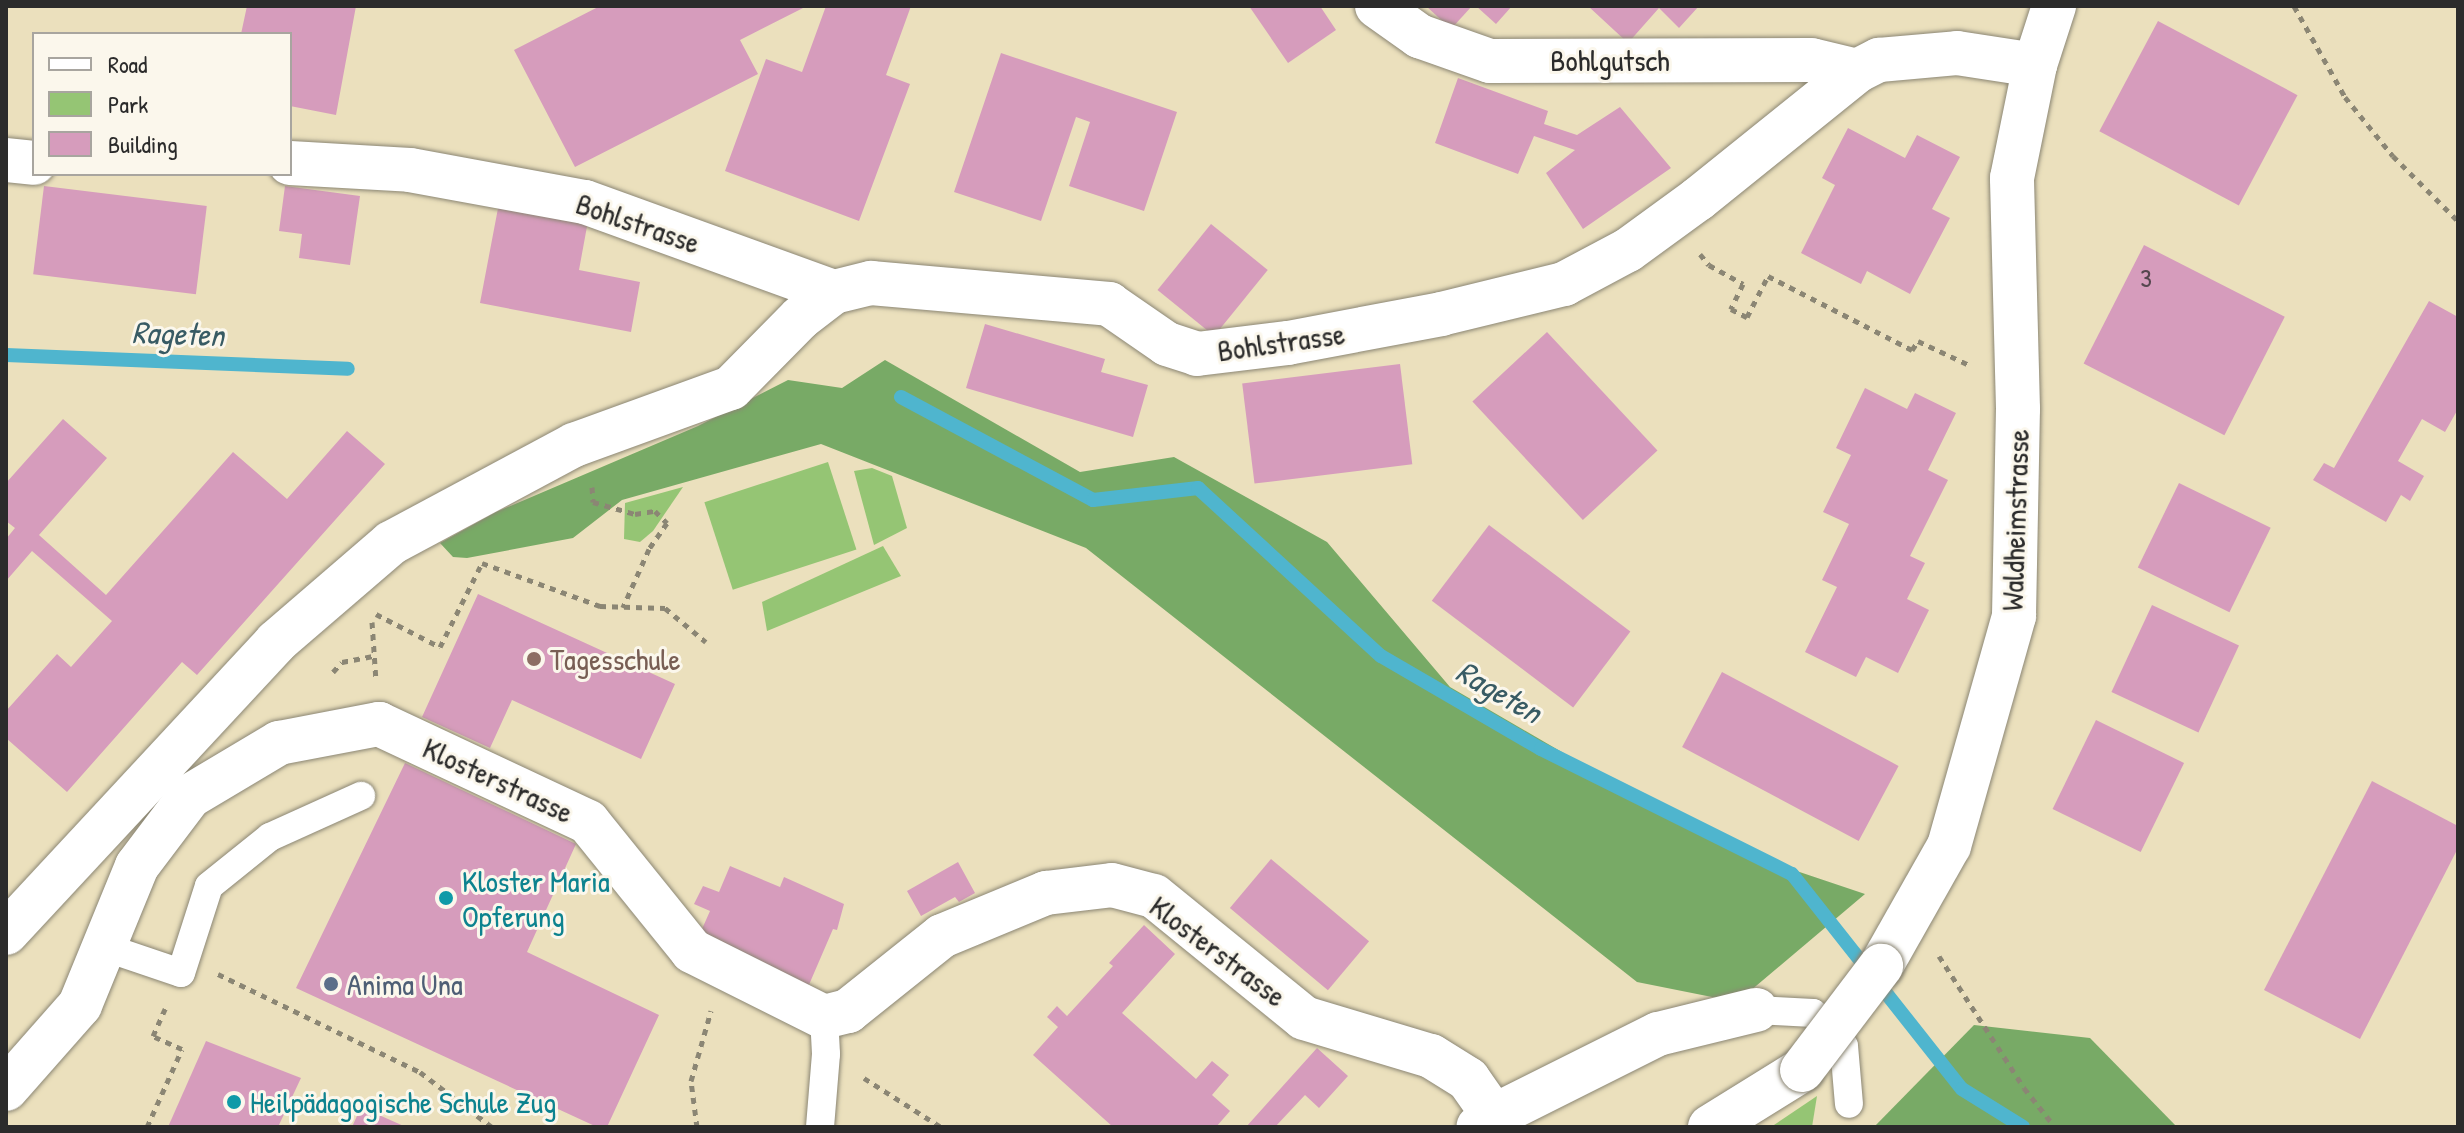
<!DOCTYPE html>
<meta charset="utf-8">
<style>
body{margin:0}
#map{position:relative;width:2464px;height:1133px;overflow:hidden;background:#ebe0bd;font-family:"Patrick Hand",sans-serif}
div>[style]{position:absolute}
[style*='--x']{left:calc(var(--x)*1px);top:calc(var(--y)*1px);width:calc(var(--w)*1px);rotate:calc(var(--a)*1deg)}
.green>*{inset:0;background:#95c574;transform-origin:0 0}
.forest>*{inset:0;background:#78aa66}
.stream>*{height:14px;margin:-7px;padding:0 7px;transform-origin:7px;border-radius:7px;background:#4fb5ce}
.building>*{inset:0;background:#d69cbc;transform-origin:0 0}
.path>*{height:5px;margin-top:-2.5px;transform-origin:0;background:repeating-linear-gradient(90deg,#8b8674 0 6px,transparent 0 12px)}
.roads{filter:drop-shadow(0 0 2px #8b8674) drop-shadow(0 0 2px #8b8674)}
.service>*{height:28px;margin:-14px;padding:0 14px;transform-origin:14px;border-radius:14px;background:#fff}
.minor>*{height:44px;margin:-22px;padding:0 22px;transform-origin:22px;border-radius:22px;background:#fff}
.bridges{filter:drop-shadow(0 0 2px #8b8674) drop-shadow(0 0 2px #8b8674)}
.minor-bridge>*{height:44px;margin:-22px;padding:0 22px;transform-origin:22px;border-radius:22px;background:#fff}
.dots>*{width:22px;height:22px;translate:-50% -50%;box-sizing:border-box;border:4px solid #fbf7ec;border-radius:50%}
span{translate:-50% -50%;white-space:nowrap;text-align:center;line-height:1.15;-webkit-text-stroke:6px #fbf7ec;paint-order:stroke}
.number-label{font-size:26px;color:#56474f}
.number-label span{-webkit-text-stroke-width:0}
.street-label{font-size:30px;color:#2b2b2b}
.education-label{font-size:30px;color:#785e54}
.left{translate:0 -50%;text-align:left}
.culture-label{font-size:30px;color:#0d838f}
.service-label{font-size:30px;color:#4e5e75}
.water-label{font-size:32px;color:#385b64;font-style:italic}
.frame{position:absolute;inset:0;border:8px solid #2b2b2b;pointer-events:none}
.legend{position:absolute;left:32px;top:32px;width:260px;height:144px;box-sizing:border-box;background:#fbf7ec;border:2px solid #a8a59f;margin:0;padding:10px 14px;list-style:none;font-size:24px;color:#2b2b2b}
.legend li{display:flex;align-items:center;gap:16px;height:40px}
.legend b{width:40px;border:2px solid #a8a59f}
</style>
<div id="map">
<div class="green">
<i style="left:828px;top:462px;width:92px;height:130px;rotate:72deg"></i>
<i style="clip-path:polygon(872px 468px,892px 476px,907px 528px,874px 545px,854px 471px)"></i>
<i style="clip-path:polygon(683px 487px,653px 531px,640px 542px,624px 539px,625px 503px)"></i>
<i style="clip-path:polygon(883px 546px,901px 576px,767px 631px,762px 602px)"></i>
<i style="clip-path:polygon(1817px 1096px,1812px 1127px,1771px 1127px)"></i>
</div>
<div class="forest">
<i style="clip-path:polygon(885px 360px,1080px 472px,1174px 457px,1327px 542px,1450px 687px,1725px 847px,1865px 894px,1737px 1002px,1637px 982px,1086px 548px,821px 444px,622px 500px,573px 538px,467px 558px,453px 557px,440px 543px,496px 512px,698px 426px,788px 380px,842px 388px)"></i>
<i style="clip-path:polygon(1974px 1025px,2090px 1038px,2177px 1127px,1874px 1127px)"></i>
</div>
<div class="stream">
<i style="--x:6;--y:355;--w:342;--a:2.3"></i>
<i style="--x:901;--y:397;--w:218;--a:28.2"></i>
<i style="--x:1093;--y:500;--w:106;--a:-6.5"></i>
<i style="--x:1198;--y:488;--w:248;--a:42.6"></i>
<i style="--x:1381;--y:656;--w:185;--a:30.2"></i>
<i style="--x:1541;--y:749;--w:280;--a:26.5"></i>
<i style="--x:1792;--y:874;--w:274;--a:51.7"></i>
<i style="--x:1962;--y:1089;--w:72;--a:31.9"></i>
</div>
<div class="building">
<i style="clip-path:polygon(247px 6px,356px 6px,336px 115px,290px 106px,290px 34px,241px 34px)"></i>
<i style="clip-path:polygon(600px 6px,807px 6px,740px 40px,758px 74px,575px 167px,514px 50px)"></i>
<i style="clip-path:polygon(826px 6px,911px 6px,886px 75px,910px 84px,859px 221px,725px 171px,766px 59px,802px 72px)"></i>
<i style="clip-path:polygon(1249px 6px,1320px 6px,1336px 30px,1288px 63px)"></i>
<i style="clip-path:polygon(1426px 6px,1472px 6px,1451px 29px)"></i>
<i style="clip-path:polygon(1476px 6px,1512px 6px,1496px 24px)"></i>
<i style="clip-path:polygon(1588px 6px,1699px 6px,1679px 28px,1659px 8px,1628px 43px)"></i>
<i style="left:2158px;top:21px;width:158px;height:125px;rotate:28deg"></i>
<i style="clip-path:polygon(1001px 53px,1177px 112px,1144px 211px,1069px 186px,1090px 122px,1076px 117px,1041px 221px,954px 192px)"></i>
<i style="clip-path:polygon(1458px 78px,1548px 111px,1544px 124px,1577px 135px,1620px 107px,1671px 168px,1583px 229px,1546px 173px,1575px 150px,1534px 136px,1518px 174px,1435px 143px)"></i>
<i style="clip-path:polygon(1848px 128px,1905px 158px,1917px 135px,1960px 157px,1932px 209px,1950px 218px,1910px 294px,1867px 271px,1861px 284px,1801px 253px,1835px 185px,1822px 178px)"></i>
<i style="left:44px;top:186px;width:164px;height:89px;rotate:7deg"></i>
<i style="clip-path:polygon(285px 186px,360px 196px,350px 265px,299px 258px,302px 234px,279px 231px)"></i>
<i style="clip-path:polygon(499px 203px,588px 221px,579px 270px,640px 282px,631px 332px,480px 303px)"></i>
<i style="left:1211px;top:224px;width:73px;height:85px;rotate:39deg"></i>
<i style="left:2144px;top:245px;width:158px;height:133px;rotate:27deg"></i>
<i style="clip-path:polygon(2429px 301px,2458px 317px,2458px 409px,2445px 432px,2422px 419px,2398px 461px,2424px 476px,2410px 501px,2401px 495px,2386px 522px,2313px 480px,2324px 463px,2334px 468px)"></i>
<i style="clip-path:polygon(985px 324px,1105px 359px,1101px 372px,1148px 385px,1133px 437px,966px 388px)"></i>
<i style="left:1547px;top:332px;width:162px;height:102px;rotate:47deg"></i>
<i style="left:1400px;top:364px;width:101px;height:159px;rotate:83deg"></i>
<i style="clip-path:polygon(1865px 388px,1907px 409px,1915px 393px,1956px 413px,1928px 470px,1948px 480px,1910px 556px,1925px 563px,1907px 599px,1929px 610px,1898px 673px,1866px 657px,1856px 677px,1805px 652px,1837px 587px,1822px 580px,1849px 524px,1823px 512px,1851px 455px,1836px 448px)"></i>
<i style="clip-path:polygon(63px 419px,107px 458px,39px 535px,106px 595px,233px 452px,287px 499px,347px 431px,385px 464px,197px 675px,182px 662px,67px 792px,6px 738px,6px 711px,57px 654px,71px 667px,112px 621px,32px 551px,6px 581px,6px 539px,15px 528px,6px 521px,6px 483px)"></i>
<i style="left:2179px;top:483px;width:102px;height:94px;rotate:26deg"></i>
<i style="left:1489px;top:525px;width:177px;height:95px;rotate:37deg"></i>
<i style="clip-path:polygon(478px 594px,675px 684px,641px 759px,512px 700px,490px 748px,422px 717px)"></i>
<i style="left:2152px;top:605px;width:96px;height:96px;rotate:25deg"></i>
<i style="left:1722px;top:672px;width:200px;height:85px;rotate:28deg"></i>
<i style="left:2096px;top:720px;width:98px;height:99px;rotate:26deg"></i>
<i style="clip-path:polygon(405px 763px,576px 844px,527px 952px,659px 1015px,607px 1127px,597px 1127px,296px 988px)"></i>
<i style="clip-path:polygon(2372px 781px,2458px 826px,2458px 848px,2360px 1039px,2264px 990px)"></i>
<i style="left:1271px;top:859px;width:128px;height:64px;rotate:40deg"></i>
<i style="clip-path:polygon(958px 862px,975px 893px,959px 902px,955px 897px,921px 916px,907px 891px)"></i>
<i style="clip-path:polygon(730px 866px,780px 887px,784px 877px,844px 904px,837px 930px,833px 929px,808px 987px,698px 938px,710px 911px,694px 904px,703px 886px,719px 892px)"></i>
<i style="clip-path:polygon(1144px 925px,1175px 954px,1122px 1013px,1196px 1079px,1212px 1061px,1229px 1075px,1212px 1095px,1230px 1111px,1216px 1127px,1113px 1127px,1033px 1055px,1058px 1027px,1047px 1017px,1057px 1006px,1067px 1016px,1113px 966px,1109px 963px)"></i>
<i style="clip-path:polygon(206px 1041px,301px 1078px,278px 1127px,168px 1127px)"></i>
<i style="clip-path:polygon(1317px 1048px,1348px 1076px,1319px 1108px,1305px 1095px,1275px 1127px,1246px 1127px)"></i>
<i style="clip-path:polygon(361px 1107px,406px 1127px,352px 1127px)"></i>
</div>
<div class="path">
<i style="--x:2294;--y:6;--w:104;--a:60.7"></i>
<i style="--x:2345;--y:97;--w:76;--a:50.9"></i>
<i style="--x:2393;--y:156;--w:92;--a:45"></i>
<i style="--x:1700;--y:254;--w:14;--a:51"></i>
<i style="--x:1709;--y:265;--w:39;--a:29"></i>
<i style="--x:1743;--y:284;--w:28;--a:116"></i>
<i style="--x:1731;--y:309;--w:18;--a:27"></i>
<i style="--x:1747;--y:317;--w:46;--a:-62.9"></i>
<i style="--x:1768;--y:276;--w:162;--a:27.2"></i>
<i style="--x:1912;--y:350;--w:11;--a:-56"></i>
<i style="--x:1918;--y:341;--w:56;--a:25.2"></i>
<i style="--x:592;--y:487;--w:15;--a:86"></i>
<i style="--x:593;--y:502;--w:44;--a:15.9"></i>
<i style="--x:635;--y:514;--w:20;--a:-9"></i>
<i style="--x:655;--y:511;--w:17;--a:45"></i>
<i style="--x:667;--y:523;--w:32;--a:125"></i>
<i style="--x:649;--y:549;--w:64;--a:114.1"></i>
<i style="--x:376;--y:614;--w:72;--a:27.3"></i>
<i style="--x:440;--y:647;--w:94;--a:-63.4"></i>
<i style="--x:482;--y:563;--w:126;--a:20"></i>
<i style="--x:600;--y:606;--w:65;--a:1.8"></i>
<i style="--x:665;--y:608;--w:53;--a:39.7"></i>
<i style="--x:372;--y:622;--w:58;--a:86.1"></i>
<i style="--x:333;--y:672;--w:13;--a:-48"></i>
<i style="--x:342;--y:662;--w:33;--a:-11"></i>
<i style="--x:1939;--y:956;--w:157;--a:57.2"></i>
<i style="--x:2024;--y:1088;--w:50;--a:51.5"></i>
<i style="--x:218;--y:974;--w:225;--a:25.9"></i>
<i style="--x:420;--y:1072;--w:91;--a:37.4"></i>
<i style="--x:864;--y:1078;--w:91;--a:32.5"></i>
<i style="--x:147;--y:1127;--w:85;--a:-65.8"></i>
<i style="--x:182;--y:1049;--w:32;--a:-156"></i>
<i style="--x:153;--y:1036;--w:30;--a:-66"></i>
<i style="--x:697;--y:1127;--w:46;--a:-97.4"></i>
<i style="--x:691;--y:1081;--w:73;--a:-74.1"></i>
</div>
<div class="roads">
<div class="service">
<i style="--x:104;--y:947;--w:81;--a:18.7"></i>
<i style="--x:181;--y:973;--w:91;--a:-72.2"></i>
<i style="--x:209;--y:886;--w:78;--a:-38.8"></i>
<i style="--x:270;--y:837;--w:100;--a:-24.3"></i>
<i style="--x:1756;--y:1010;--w:57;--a:3"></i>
<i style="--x:1813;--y:1013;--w:45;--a:46.8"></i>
<i style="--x:1844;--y:1046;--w:58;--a:85.1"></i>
<i style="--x:820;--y:1127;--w:73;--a:-85.3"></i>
<i style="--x:826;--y:1054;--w:37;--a:-93"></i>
</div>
<div class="minor">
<i style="--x:1377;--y:6;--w:52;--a:35.5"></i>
<i style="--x:1419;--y:36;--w:75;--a:19.4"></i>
<i style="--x:1490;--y:61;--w:321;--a:-0.2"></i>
<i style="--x:1811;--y:60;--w:47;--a:13.4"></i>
<i style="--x:6;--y:160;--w:28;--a:6"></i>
<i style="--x:290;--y:163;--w:120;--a:3.3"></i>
<i style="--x:410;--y:170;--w:178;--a:10.4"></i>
<i style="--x:585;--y:202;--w:265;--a:19.9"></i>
<i style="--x:834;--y:292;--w:38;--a:-14"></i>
<i style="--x:871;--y:283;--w:239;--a:5"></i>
<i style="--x:1109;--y:304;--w:70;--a:34.6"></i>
<i style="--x:1167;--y:344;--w:32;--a:18"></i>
<i style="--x:1197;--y:354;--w:92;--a:-6.9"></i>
<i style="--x:1288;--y:343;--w:156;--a:-10.7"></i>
<i style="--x:1441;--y:314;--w:127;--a:-13.7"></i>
<i style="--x:1564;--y:284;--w:72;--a:-28"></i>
<i style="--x:1628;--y:250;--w:87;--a:-36.1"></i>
<i style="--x:1698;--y:199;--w:204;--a:-38.8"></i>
<i style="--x:1857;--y:71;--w:25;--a:-27"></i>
<i style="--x:1879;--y:60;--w:78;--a:-5.1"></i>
<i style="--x:1957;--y:53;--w:79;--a:8.7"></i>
<i style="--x:6;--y:933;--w:397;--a:-47.1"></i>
<i style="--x:276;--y:642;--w:152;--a:-40.7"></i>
<i style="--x:391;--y:543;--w:208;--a:-28.2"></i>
<i style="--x:574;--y:445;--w:167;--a:-20"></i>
<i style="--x:731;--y:388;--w:98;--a:-45.4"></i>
<i style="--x:800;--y:318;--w:43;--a:-37.4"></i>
<i style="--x:1881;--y:966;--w:138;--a:-60.5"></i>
<i style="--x:1949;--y:846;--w:239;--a:-74.2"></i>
<i style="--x:2014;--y:616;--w:207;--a:-88.9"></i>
<i style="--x:2018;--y:409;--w:231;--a:-91.5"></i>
<i style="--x:2012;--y:178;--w:115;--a:-78.5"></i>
<i style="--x:2035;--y:65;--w:62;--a:-72.1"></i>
<i style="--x:6;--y:1089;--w:112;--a:-48.6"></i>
<i style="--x:80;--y:1005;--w:150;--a:-67.7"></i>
<i style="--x:137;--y:866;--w:88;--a:-52.9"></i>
<i style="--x:190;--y:796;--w:104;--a:-30.8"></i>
<i style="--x:279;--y:743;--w:102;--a:-10.8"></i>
<i style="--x:379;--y:724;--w:231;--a:25.1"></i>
<i style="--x:588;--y:822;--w:166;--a:51.1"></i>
<i style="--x:692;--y:951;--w:148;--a:26.6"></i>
<i style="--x:824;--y:1017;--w:25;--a:-14"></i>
<i style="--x:848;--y:1011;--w:120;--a:-38.6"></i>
<i style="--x:942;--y:936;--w:113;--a:-22.5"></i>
<i style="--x:1046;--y:893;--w:66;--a:-6.9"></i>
<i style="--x:1112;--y:885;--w:43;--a:14.7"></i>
<i style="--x:1154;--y:896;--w:193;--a:39.1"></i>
<i style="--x:1304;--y:1018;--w:133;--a:16.7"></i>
<i style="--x:1431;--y:1056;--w:44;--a:31.9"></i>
<i style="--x:1468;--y:1079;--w:45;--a:54.9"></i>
<i style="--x:1494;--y:1116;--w:19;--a:145"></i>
<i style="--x:1494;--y:1116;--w:183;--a:-26.6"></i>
<i style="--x:1658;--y:1034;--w:101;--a:-13.8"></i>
<i style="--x:1710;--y:1127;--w:108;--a:-31.8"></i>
</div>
</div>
<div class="bridges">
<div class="minor-bridge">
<i style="--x:1802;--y:1070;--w:131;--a:-52.8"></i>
</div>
</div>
<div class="dots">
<i style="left:534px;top:659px;background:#8d6e63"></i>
<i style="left:446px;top:898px;background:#0f9aa8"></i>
<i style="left:331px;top:984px;background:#5c6f8a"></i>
<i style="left:234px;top:1102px;background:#0f9aa8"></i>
</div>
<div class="number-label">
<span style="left:2146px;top:278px">3</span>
</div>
<div class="street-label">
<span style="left:1610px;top:60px">Bohlgutsch</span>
<span style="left:638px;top:223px;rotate:19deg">Bohlstrasse</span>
<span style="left:1281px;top:342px;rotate:-8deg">Bohlstrasse</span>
<span style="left:2015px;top:520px;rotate:-88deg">Waldheimstrasse</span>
<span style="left:498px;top:780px;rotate:25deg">Klosterstrasse</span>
<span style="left:1218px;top:951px;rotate:37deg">Klosterstrasse</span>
</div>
<div class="education-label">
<span class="left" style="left:550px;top:659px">Tagesschule</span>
</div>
<div class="culture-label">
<span class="left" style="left:462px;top:898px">Kloster Maria<br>Opferung</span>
<span class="left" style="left:250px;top:1102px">Heilpädagogische Schule Zug</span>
</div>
<div class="service-label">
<span class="left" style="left:347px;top:984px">Anima Una</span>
</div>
<div class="water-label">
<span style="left:178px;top:334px;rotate:2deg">Rageten</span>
<span style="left:1499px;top:692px;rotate:30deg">Rageten</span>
</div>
<div class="frame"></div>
<ul class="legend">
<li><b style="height:10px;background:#fff"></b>Road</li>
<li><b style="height:22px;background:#95c574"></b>Park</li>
<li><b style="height:22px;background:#d69cbc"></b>Building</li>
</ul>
</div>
